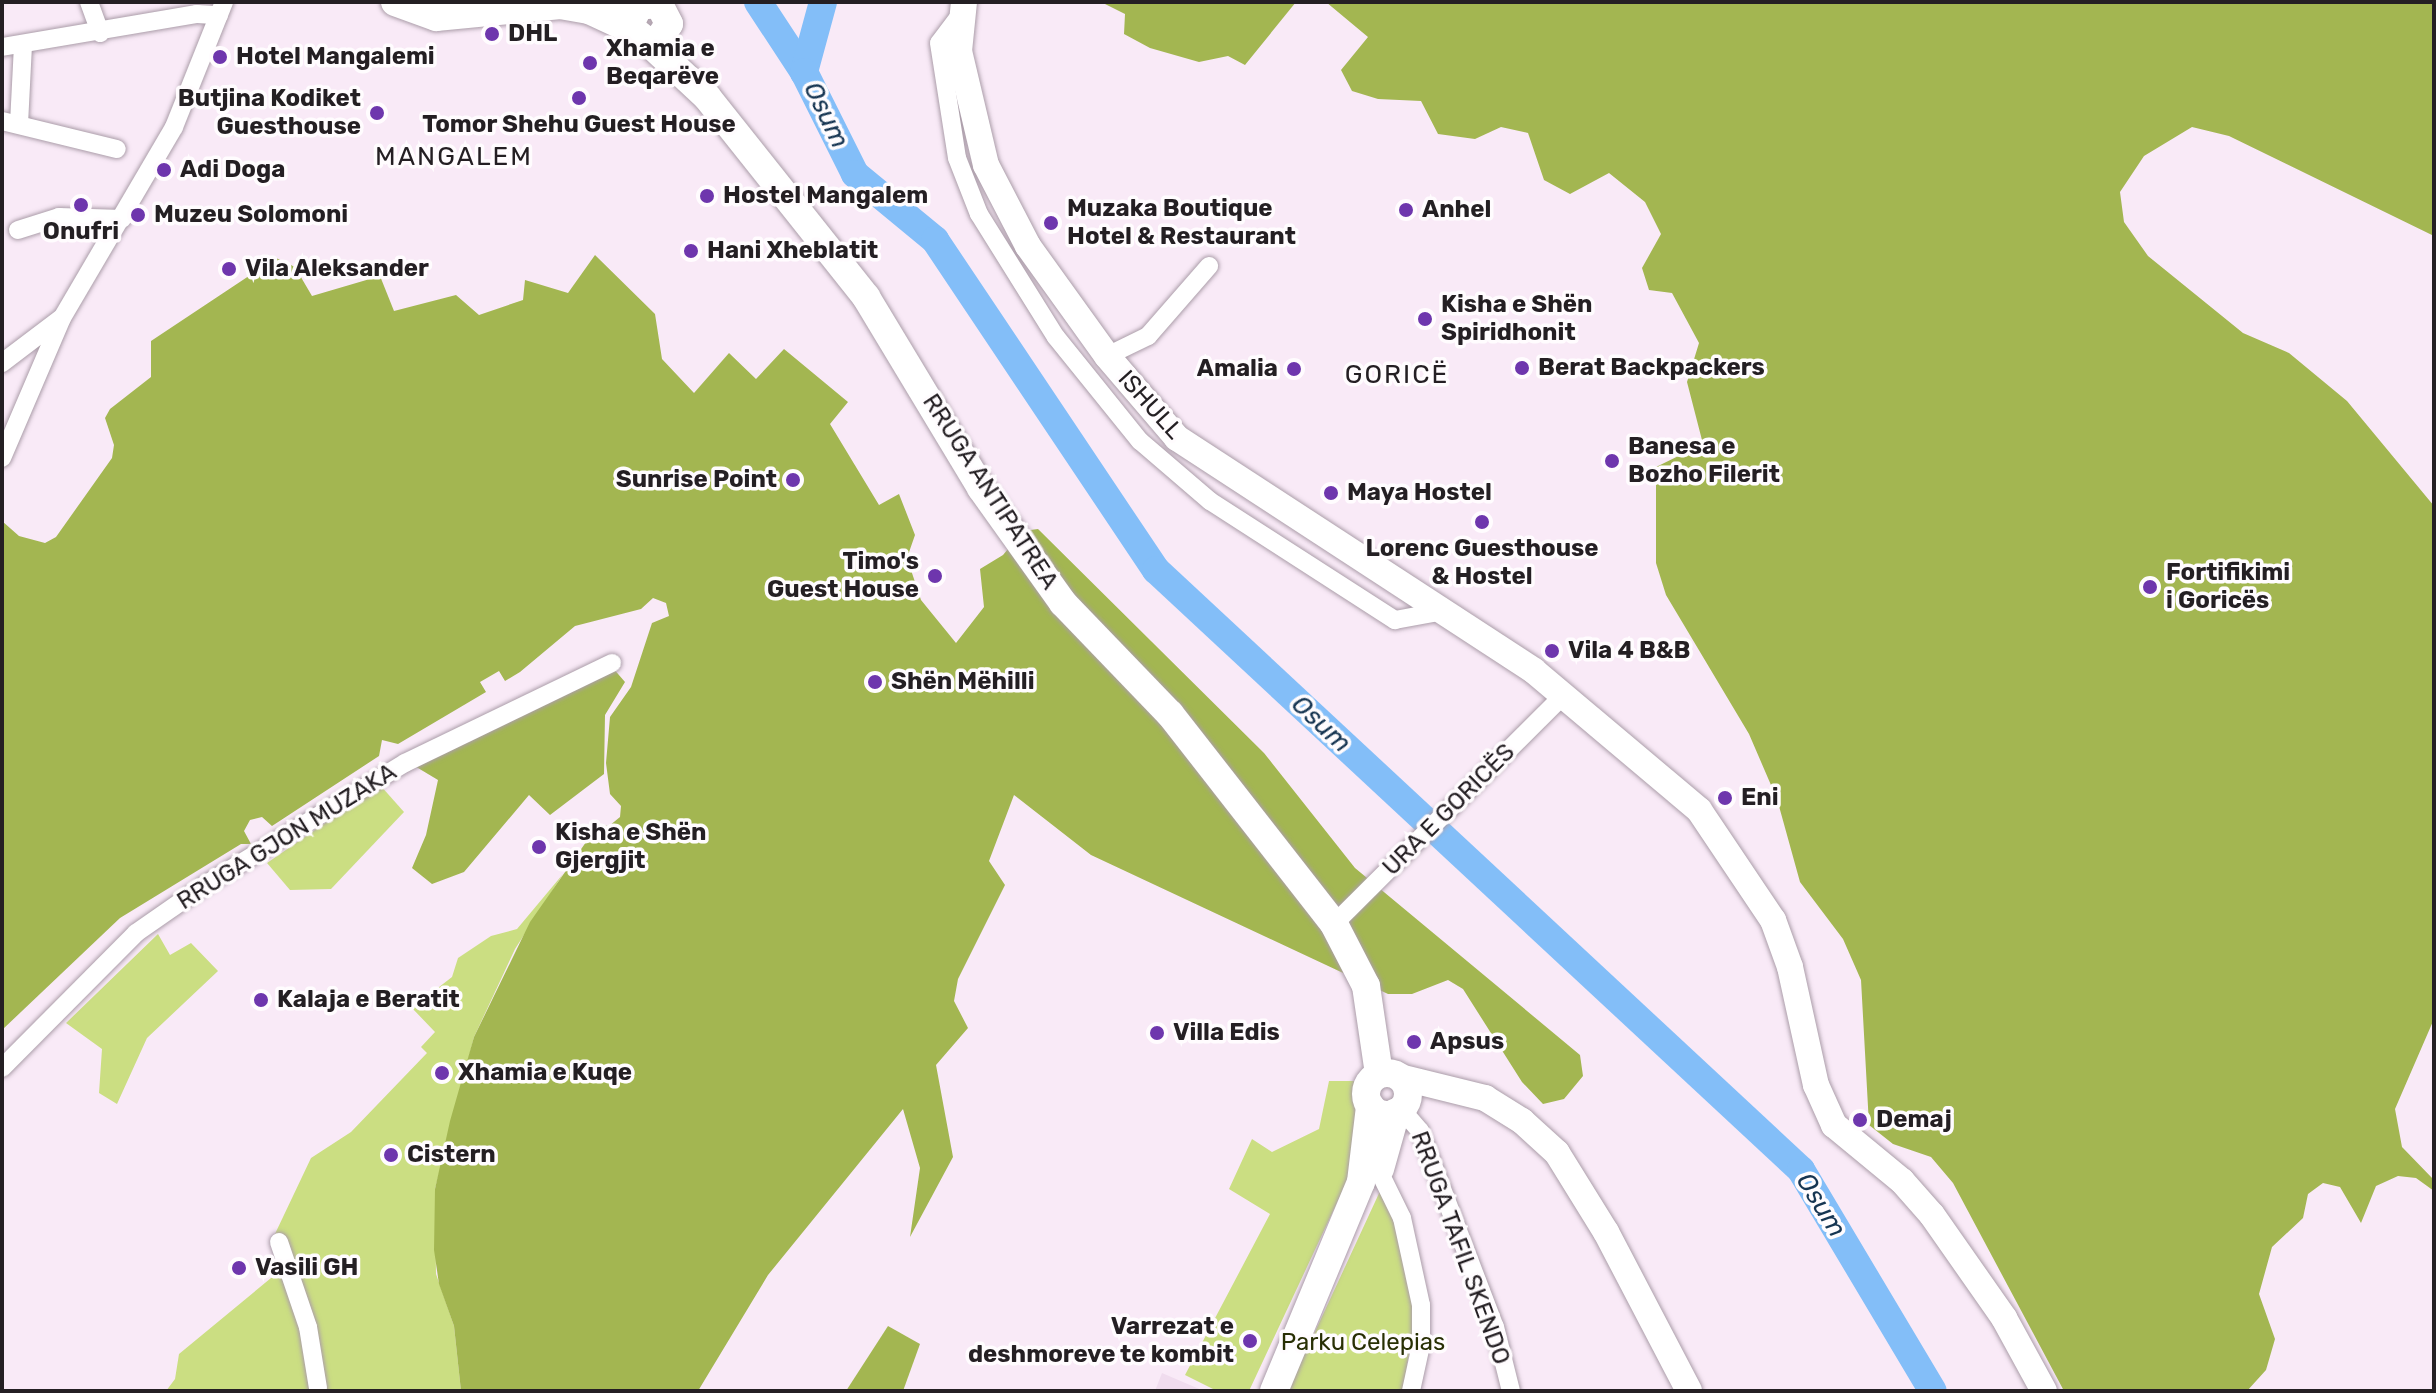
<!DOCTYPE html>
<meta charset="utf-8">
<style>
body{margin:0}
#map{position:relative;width:2436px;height:1393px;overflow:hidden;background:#f9eaf7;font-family:Rubik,sans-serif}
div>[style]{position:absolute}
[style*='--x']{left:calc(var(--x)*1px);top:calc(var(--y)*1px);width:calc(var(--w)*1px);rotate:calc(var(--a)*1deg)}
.built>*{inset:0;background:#f0dcee}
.green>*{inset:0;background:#cbde82}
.forest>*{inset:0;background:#a3b651}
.river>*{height:28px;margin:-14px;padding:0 14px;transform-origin:14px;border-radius:14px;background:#83bef8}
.roads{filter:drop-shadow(0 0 2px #ab9da9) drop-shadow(0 0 2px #ab9da9)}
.street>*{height:18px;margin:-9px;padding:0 9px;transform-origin:9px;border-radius:9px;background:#fff}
.secondary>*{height:26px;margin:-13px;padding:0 13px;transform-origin:13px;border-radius:13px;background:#fff}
.primary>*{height:28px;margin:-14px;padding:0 14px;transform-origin:14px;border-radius:14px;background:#fff}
.primary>.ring{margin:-14px;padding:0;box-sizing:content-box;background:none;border:28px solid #fff;border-radius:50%}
.dots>*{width:22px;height:22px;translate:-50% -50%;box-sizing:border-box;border:4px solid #fffcfe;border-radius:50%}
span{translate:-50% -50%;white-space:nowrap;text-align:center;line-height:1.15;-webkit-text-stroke:7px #fffcfe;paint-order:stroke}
.poi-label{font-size:24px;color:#241f23;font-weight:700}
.left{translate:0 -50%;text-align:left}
.right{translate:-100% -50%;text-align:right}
.street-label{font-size:24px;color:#241f23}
.park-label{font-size:24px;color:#282f04}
.water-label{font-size:26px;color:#163552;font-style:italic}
.neighbourhood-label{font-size:26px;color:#241f23;letter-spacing:2px}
.frame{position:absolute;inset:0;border:4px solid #241f23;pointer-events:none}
</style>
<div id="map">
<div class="built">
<i style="clip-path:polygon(1162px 1373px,1204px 1391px,1155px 1391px)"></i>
</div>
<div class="green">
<i style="clip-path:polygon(380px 785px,404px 812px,331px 889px,290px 890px,267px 863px)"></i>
<i style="clip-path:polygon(563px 874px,515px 949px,474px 1037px,435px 1189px,436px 1274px,454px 1326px,461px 1391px,166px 1391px,175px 1379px,179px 1354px,288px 1264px,274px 1236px,311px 1158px,351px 1132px,427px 1053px,421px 1047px,435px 1032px,412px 1008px,452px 977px,458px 958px,491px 936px,517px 929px)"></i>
<i style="clip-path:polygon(158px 934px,170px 955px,191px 943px,218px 971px,147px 1038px,117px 1104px,99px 1093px,102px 1049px,66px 1023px)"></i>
<i style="clip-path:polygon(1329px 1081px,1365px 1081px,1350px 1175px,1249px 1391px,1217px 1391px,1185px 1375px,1270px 1214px,1229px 1189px,1252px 1139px,1272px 1152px,1319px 1129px)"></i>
<i style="clip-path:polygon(1381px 1189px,1396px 1219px,1415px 1316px,1403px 1391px,1282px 1391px,1301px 1362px)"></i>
</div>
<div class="forest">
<i style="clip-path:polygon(1101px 2px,1296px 2px,1245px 65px,1228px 56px,1199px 62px,1150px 48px,1124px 34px,1125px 14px)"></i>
<i style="clip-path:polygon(1326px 2px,2434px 2px,2434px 236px,2229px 136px,2192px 127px,2144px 156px,2120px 192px,2124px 222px,2148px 256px,2243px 333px,2289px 353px,2347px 401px,2434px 506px,2434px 1019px,2395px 1109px,2402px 1147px,2434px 1180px,2434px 1191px,2416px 1178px,2398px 1176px,2376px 1186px,2361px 1223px,2340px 1187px,2323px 1183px,2308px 1194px,2303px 1218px,2272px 1247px,2259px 1294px,2275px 1339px,2266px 1370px,2247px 1391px,2064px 1391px,1953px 1183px,1931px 1157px,1893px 1144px,1869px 1125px,1861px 980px,1843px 939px,1800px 882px,1777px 799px,1749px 734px,1666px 595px,1656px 563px,1656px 467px,1703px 444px,1687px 382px,1699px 343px,1672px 293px,1649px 290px,1642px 268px,1661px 234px,1645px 202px,1609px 173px,1570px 194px,1544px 180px,1528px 133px,1501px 127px,1475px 139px,1438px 134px,1421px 101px,1378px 99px,1352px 91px,1341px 70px,1368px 37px)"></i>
<i style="clip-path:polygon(595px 255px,655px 314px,662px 359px,694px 393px,729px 353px,756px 379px,784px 349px,848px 402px,830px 424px,879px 505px,899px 494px,915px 535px,907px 558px,921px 600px,956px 643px,984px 607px,980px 569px,1003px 555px,1023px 531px,1038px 529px,1264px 753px,1355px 868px,1580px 1055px,1583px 1076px,1564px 1099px,1543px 1104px,1522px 1082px,1463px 989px,1448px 980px,1412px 994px,1388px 994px,1091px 855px,1014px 795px,989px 861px,1005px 885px,958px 979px,954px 1001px,968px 1028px,936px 1065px,953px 1157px,910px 1237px,920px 1168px,903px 1109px,768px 1275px,698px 1391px,461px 1391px,454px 1326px,439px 1284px,434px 1250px,435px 1189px,450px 1121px,474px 1037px,530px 922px,598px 825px,609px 826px,620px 817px,621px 806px,610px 794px,606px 763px,610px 717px,631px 687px,652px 623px,669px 616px,666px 603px,653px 598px,641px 609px,575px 626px,520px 672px,505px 681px,499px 671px,480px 682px,486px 692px,398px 744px,382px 740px,379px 756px,272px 826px,262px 817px,250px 820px,244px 831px,251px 844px,241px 844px,120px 918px,2px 1030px,2px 521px,19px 536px,45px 543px,56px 537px,112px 458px,114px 445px,105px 418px,110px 409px,151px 377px,151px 341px,276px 258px,295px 267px,312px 296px,380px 276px,394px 311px,456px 295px,479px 315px,523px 300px,525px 280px,568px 293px)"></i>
<i style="clip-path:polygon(612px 667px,625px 682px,605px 715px,604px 774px,550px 815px,529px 795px,464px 872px,432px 884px,412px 868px,426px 835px,438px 780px,413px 765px)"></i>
<i style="clip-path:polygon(888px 1326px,920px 1344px,903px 1391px,846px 1391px)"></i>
</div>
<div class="river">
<i style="--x:758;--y:2;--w:84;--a:56.7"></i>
<i style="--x:823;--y:2;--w:73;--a:105.2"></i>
<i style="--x:804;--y:72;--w:114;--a:63.4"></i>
<i style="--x:855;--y:174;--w:104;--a:39.5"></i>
<i style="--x:935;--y:240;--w:397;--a:56.2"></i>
<i style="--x:1156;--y:570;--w:881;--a:42.93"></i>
<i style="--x:1801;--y:1170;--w:257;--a:59.2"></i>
</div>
<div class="roads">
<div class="street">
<i style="--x:89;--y:2;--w:33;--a:70"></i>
<i style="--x:961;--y:14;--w:36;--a:127"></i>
<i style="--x:939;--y:43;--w:116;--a:81.1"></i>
<i style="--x:957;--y:158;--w:60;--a:68.6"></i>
<i style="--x:979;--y:214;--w:145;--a:58"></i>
<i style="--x:1056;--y:337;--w:134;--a:51.1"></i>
<i style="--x:1140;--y:441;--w:92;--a:40.6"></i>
<i style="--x:1210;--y:501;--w:220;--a:32.8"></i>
<i style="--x:1395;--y:620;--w:50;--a:-10.4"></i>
<i style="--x:2;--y:47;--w:198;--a:-9.6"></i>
<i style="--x:197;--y:14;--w:22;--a:3"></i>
<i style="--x:2;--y:121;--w:118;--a:13.7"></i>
<i style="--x:19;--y:124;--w:80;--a:-87.1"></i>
<i style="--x:18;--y:230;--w:43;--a:-17.6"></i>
<i style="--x:59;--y:217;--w:63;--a:1.8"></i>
<i style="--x:1107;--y:356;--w:46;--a:-26"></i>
<i style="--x:1148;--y:336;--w:93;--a:-48.9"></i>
<i style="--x:2;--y:363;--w:73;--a:-37.2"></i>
<i style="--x:2;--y:458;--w:152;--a:-66.8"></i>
<i style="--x:62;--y:318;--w:221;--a:-59.6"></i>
<i style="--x:174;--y:127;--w:135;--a:-68.2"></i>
<i style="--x:1334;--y:924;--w:325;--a:-44.9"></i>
<i style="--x:2;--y:1068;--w:190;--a:-45.2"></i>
<i style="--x:136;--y:933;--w:84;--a:-34.8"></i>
<i style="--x:205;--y:885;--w:234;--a:-31.4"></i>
<i style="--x:405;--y:763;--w:230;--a:-25.8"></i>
<i style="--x:1401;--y:1109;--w:29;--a:49"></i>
<i style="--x:1420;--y:1131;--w:210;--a:69.1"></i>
<i style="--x:1495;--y:1327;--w:66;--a:76"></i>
<i style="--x:1379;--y:1171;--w:52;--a:63.9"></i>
<i style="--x:1402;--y:1218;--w:89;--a:77.7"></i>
<i style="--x:1421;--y:1305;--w:40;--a:90"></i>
<i style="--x:1421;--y:1345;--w:47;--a:102.3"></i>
<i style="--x:279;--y:1242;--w:90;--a:71.2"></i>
<i style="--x:308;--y:1327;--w:62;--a:80.7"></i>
</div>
<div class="secondary">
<i style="--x:964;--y:2;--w:49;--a:95.8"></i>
<i style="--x:959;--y:51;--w:117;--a:76.7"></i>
<i style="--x:986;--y:165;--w:91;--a:62.6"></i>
<i style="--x:1028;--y:246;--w:135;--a:54.3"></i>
<i style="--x:1107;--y:356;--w:108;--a:49.5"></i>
<i style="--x:1177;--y:438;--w:426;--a:33.1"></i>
<i style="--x:1534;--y:671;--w:216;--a:40.1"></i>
<i style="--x:1699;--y:810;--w:133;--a:56.1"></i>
<i style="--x:1773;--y:920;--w:50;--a:70.1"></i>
<i style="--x:1790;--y:967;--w:121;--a:77.6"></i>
<i style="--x:1816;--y:1085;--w:44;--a:65.8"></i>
<i style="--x:1834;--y:1125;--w:88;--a:39.5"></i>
<i style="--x:1902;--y:1181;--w:45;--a:48.6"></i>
<i style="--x:1932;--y:1215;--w:126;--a:55"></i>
<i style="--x:2004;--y:1318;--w:83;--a:61.3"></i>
<i style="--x:1400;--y:1077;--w:88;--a:13.9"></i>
<i style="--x:1485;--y:1098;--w:44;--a:31.9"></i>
<i style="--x:1522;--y:1121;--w:47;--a:42.4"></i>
<i style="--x:1557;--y:1153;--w:93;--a:58.2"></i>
<i style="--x:1606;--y:1232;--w:179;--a:62.4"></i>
</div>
<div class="primary">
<i style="--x:395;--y:2;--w:44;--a:20.1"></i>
<i style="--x:436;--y:17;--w:125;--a:-5.5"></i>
<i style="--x:560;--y:5;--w:29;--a:10"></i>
<i style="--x:589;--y:10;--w:50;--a:25"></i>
<i style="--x:590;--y:10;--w:69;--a:-5"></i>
<i style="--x:659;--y:4;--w:22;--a:63"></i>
<i style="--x:669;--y:24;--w:18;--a:124"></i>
<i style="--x:659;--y:39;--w:12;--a:171"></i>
<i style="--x:647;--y:41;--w:16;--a:-142"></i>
<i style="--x:634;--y:31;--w:9;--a:-108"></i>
<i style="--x:631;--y:22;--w:18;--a:-63"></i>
<i style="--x:647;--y:41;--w:82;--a:43"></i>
<i style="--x:707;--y:97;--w:256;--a:51.5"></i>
<i style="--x:866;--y:297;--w:223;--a:58.9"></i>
<i style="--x:981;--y:488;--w:141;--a:54.5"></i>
<i style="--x:1063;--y:603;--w:154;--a:46.1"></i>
<i style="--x:1170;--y:714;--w:266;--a:52"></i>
<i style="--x:1334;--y:924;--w:70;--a:62.7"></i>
<i style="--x:1366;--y:986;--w:89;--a:81.6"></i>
<i class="ring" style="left:1366px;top:1073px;width:14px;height:14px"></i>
<i style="--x:1380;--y:1169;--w:59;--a:-74.3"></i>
<i style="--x:1274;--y:1391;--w:226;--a:-67.4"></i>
<i style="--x:1361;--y:1182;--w:77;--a:-83.2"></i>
</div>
</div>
<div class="dots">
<i style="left:492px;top:34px;background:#6e36ad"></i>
<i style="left:220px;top:57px;background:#6e36ad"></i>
<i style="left:590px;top:63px;background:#6e36ad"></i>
<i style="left:579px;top:98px;background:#6e36ad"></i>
<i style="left:377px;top:113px;background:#6e36ad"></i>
<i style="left:164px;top:170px;background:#6e36ad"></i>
<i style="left:707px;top:196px;background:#6e36ad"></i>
<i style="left:81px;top:205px;background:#6e36ad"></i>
<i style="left:1406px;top:210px;background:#6e36ad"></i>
<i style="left:138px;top:215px;background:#6e36ad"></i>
<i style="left:1051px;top:223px;background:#6e36ad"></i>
<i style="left:691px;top:251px;background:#6e36ad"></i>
<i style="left:229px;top:269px;background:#6e36ad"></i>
<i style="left:1425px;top:319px;background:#6e36ad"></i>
<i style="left:1522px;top:368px;background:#6e36ad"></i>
<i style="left:1294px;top:369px;background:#6e36ad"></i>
<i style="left:1612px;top:461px;background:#6e36ad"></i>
<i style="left:793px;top:480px;background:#6e36ad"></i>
<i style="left:1331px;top:493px;background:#6e36ad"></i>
<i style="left:1482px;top:522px;background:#6e36ad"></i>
<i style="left:935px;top:576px;background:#6e36ad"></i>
<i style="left:2150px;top:587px;background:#6e36ad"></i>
<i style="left:1552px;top:651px;background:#6e36ad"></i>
<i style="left:875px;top:682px;background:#6e36ad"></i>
<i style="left:1725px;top:798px;background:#6e36ad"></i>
<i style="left:539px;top:847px;background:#6e36ad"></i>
<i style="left:261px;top:1000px;background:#6e36ad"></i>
<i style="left:1157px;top:1033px;background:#6e36ad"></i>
<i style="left:1414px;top:1042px;background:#6e36ad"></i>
<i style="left:442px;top:1073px;background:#6e36ad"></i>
<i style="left:1860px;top:1120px;background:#6e36ad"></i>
<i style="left:391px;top:1155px;background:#6e36ad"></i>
<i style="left:239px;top:1268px;background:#6e36ad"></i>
<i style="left:1250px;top:1341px;background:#6e36ad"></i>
</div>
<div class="poi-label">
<span class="left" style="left:508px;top:34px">DHL</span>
<span class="left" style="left:606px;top:63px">Xhamia e<br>Beqarëve</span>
<span class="left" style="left:236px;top:57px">Hotel Mangalemi</span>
<span class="right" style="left:361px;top:113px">Butjina Kodiket<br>Guesthouse</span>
<span style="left:579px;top:125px">Tomor Shehu Guest House</span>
<span class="left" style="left:180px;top:170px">Adi Doga</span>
<span class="left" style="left:723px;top:196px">Hostel Mangalem</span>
<span class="left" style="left:1067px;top:223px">Muzaka Boutique<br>Hotel &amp; Restaurant</span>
<span class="left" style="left:1422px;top:210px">Anhel</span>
<span class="left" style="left:154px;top:215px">Muzeu Solomoni</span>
<span style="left:81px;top:232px">Onufri</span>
<span class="left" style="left:707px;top:251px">Hani Xheblatit</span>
<span class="left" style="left:245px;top:269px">Vila Aleksander</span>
<span class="left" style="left:1441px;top:319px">Kisha e Shën<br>Spiridhonit</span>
<span class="left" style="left:1538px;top:368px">Berat Backpackers</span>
<span class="right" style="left:1278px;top:369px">Amalia</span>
<span class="left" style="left:1628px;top:461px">Banesa e<br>Bozho Filerit</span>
<span class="right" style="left:777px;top:480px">Sunrise Point</span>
<span class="left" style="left:1347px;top:493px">Maya Hostel</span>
<span style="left:1482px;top:563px">Lorenc Guesthouse<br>&amp; Hostel</span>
<span class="right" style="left:919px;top:576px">Timo's<br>Guest House</span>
<span class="left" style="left:2166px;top:587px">Fortifikimi<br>i Goricës</span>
<span class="left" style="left:1568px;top:651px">Vila 4 B&amp;B</span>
<span class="left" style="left:891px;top:682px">Shën Mëhilli</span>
<span class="left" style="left:1741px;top:798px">Eni</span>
<span class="left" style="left:555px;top:847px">Kisha e Shën<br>Gjergjit</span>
<span class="left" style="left:277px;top:1000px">Kalaja e Beratit</span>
<span class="left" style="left:1173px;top:1033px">Villa Edis</span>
<span class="left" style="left:1430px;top:1042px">Apsus</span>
<span class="left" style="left:458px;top:1073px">Xhamia e Kuqe</span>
<span class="left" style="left:1876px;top:1120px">Demaj</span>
<span class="left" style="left:407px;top:1155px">Cistern</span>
<span class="left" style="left:255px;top:1268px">Vasili GH</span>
<span class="right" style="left:1234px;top:1341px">Varrezat e<br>deshmoreve te kombit</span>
</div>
<div class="street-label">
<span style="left:1150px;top:405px;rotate:48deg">ISHULL</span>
<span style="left:990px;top:492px;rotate:57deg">RRUGA ANTIPATREA</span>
<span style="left:1449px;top:810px;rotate:-45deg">URA E GORICËS</span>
<span style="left:287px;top:837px;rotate:-32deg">RRUGA GJON MUZAKA</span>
<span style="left:1460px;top:1248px;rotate:70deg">RRUGA TAFIL SKENDO</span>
</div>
<div class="park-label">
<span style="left:1363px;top:1343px">Parku Celepias</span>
</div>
<div class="water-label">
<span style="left:826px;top:115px;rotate:64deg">Osum</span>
<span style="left:1321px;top:724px;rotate:43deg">Osum</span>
<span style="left:1821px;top:1205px;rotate:58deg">Osum</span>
</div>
<div class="neighbourhood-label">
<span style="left:454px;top:157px">MANGALEM</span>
<span style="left:1397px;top:375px">GORICË</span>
</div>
<div class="frame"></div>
</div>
